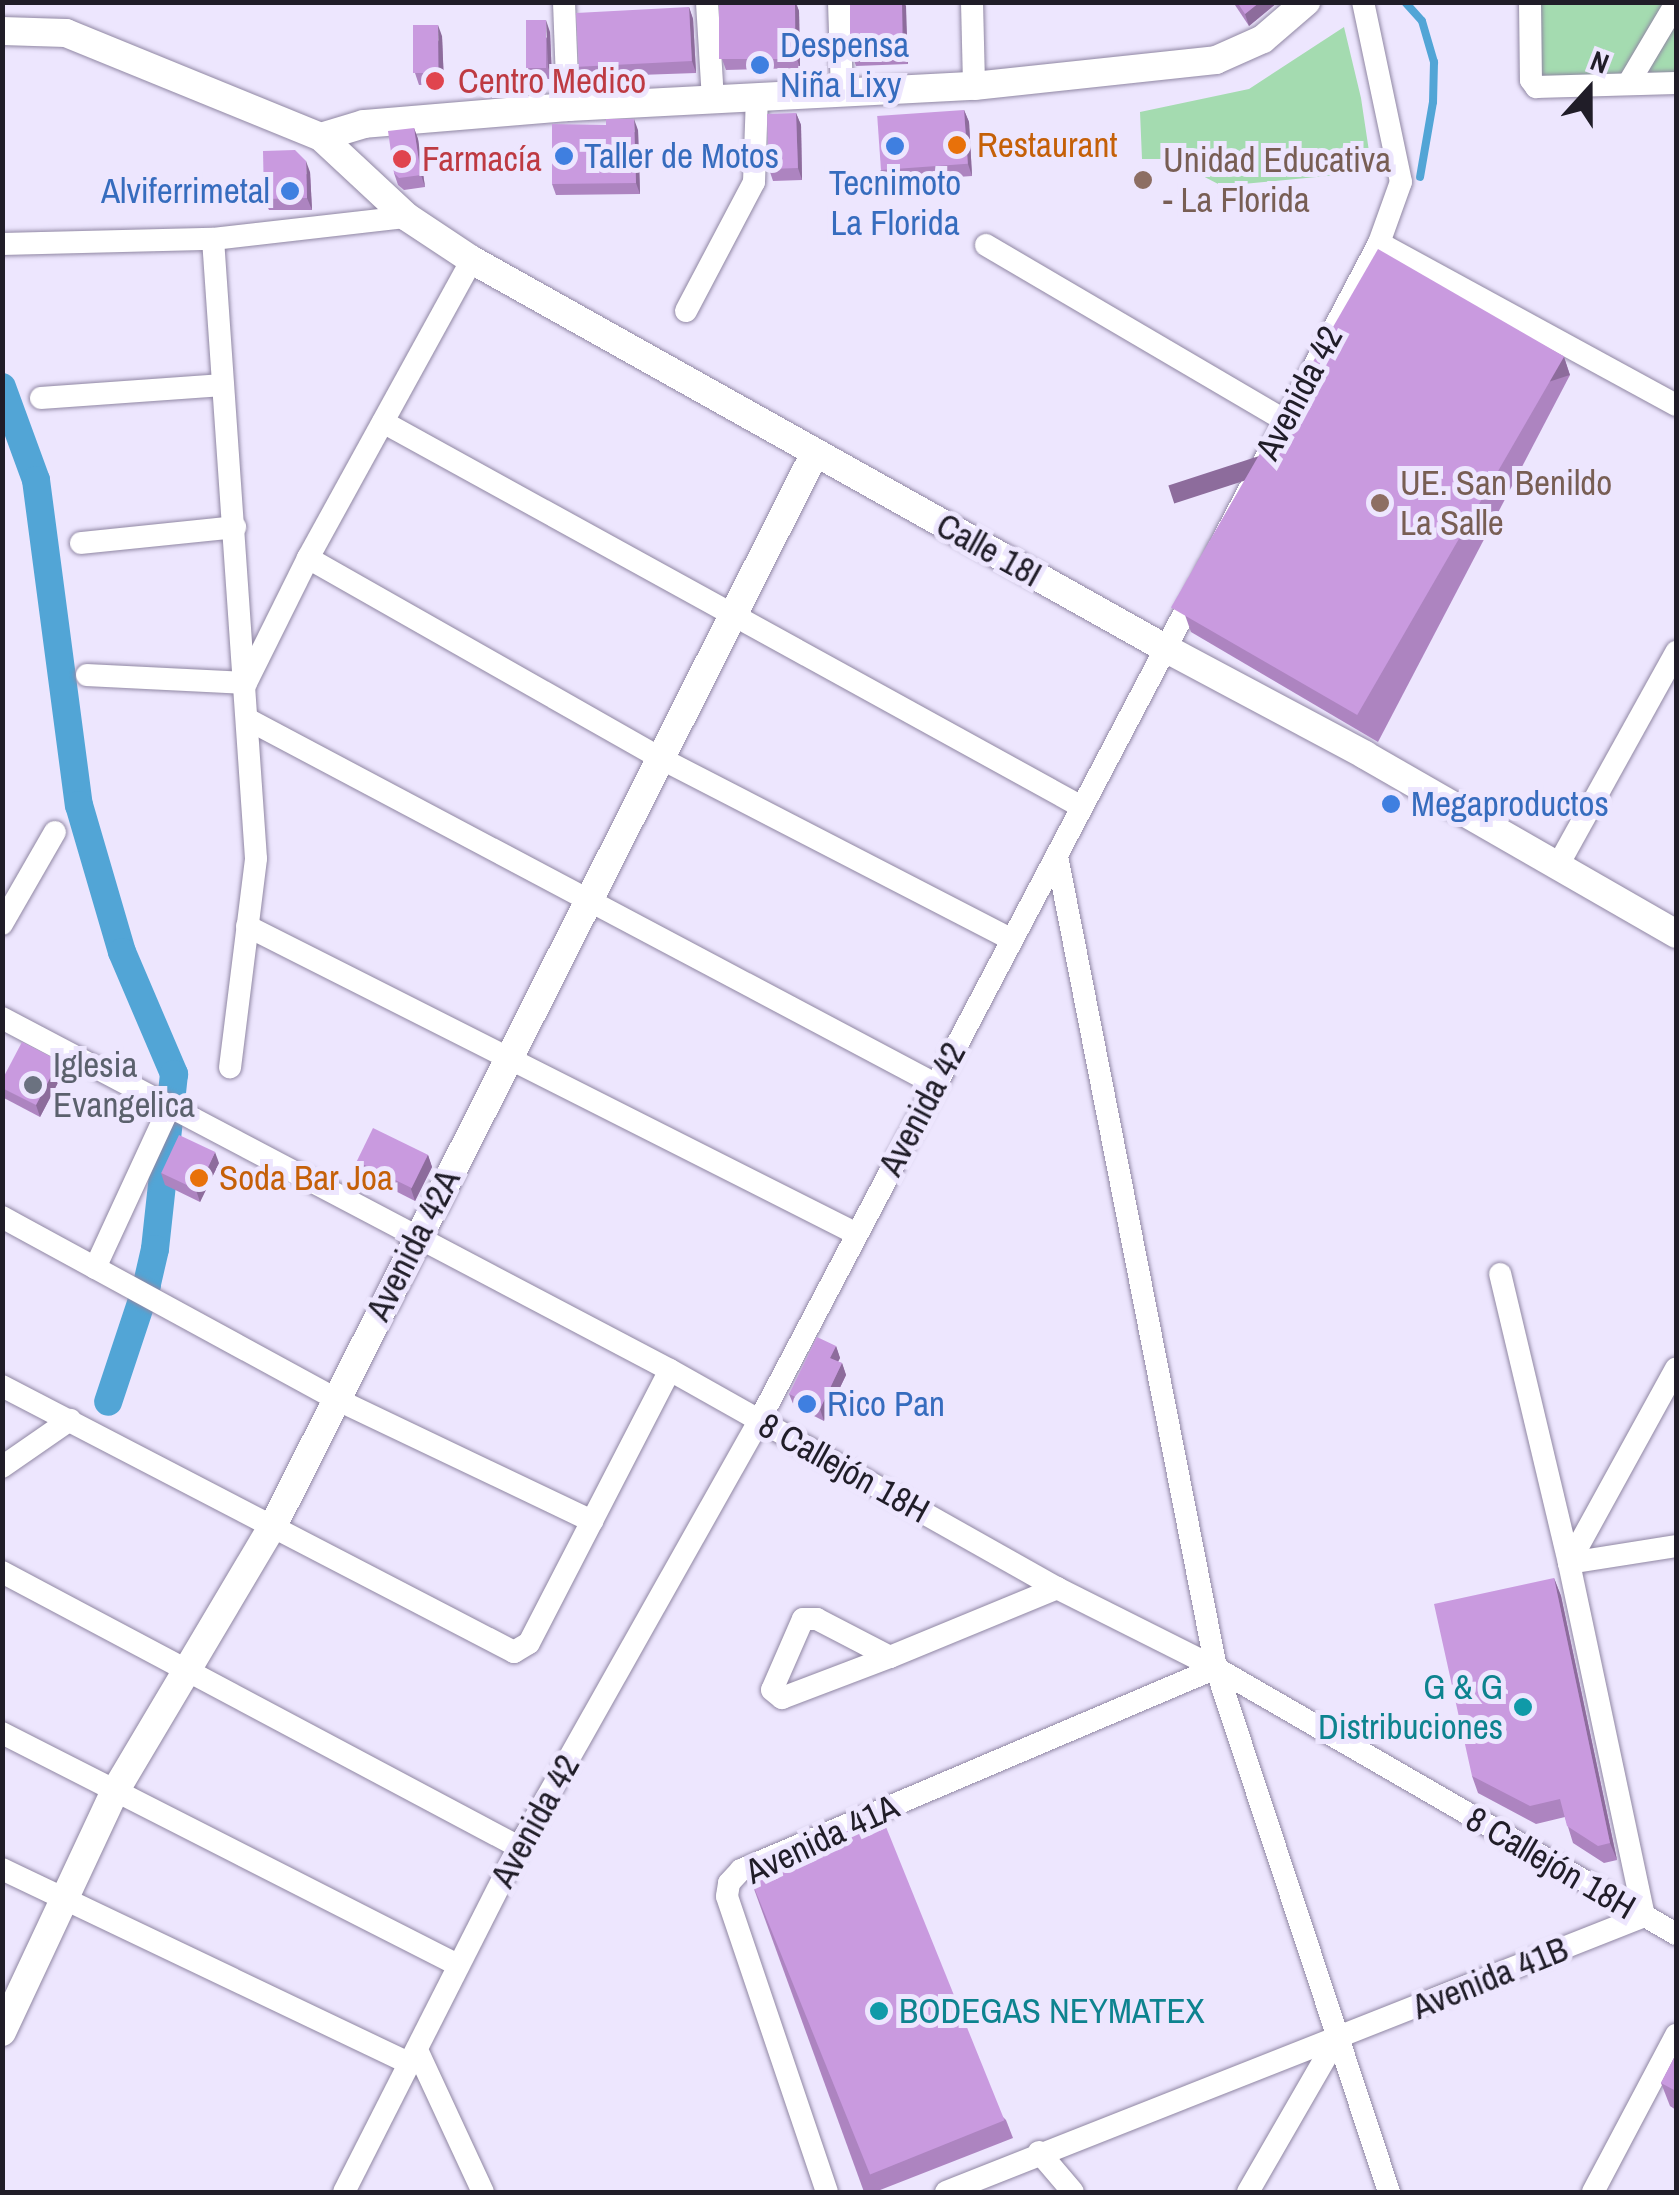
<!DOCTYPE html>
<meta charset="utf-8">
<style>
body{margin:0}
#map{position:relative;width:1679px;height:2195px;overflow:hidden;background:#ede6fe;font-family:"Archivo Narrow",sans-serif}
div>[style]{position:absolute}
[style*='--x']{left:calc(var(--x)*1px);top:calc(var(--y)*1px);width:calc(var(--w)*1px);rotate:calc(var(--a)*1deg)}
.green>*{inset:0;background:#a4dbb0;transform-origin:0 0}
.stream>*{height:8px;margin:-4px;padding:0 4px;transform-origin:4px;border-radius:4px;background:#52a5d6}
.canal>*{height:28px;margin:-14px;padding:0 14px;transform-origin:14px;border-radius:14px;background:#52a5d6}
.roads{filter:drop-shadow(0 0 2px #9087a3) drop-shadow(0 0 2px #9087a3)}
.minor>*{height:22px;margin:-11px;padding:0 11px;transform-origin:11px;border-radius:11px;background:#fff}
.tertiary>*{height:28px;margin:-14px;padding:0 14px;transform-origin:14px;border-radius:14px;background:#fff}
.wall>*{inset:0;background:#ad84c0}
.shaded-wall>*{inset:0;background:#8d6c9c;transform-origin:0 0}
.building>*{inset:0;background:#c99adf;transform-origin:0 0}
.dots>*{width:28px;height:28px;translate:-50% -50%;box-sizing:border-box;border:5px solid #ede6fe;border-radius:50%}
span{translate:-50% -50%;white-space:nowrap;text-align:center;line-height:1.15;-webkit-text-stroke:10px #ede6fe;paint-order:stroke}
.shop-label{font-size:35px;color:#366cbe}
.left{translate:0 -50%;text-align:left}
.right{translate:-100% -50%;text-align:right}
.health-label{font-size:35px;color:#be3a42}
.food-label{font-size:35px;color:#c56008}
.education-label{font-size:35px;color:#785e54}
.street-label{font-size:35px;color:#201d28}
.worship-label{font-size:35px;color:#5b616d}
.culture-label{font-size:35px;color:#0d838f}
.frame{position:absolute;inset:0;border:5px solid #201d28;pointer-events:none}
.north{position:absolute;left:1539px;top:40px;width:100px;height:100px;-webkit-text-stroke:8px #ede6fe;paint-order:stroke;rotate:21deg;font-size:28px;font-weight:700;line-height:40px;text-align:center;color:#201d28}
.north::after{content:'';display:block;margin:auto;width:35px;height:45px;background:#201d28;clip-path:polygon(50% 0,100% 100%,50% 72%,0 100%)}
</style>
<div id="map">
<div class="green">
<i style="left:1539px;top:3px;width:137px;height:78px"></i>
<i style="clip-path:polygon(1344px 27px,1361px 98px,1370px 158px,1368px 172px,1222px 186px,1170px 159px,1142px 159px,1140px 112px,1249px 89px)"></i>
</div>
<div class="stream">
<i style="--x:1405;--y:2;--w:25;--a:48"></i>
<i style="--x:1422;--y:21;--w:43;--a:73.7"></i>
<i style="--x:1434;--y:62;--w:40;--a:91.4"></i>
<i style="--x:1433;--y:102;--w:76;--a:99.8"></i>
</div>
<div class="canal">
<i style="--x:2;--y:387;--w:99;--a:69.9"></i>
<i style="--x:36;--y:480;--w:328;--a:82.5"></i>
<i style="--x:79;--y:805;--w:153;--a:73.7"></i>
<i style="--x:122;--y:952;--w:133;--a:66.9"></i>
<i style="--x:174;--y:1074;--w:176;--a:96.2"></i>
<i style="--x:155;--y:1249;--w:37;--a:103"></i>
<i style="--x:147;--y:1285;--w:123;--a:108.4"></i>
</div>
<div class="roads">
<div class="minor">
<i style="--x:564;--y:2;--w:105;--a:87.8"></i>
<i style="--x:707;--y:2;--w:97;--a:86.5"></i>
<i style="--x:839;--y:2;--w:90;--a:88.1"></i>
<i style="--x:972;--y:2;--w:84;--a:88.6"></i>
<i style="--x:1530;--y:2;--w:78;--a:89.3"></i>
<i style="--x:1531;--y:80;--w:9;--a:54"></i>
<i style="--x:1536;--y:87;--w:140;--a:-1.6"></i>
<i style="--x:1628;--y:84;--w:94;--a:-59.3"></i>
<i style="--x:213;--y:239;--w:621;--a:86.03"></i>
<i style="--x:256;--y:859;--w:210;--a:97.1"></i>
<i style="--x:1379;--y:243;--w:338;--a:28.6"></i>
<i style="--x:2;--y:244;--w:211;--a:-1.4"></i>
<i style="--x:213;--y:239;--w:195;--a:-6.5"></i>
<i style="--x:986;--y:245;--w:346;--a:30.4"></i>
<i style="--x:686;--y:311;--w:146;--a:-62.2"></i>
<i style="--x:754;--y:182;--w:85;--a:-88"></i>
<i style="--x:41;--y:398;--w:182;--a:-4.1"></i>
<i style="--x:383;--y:422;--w:796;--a:28.85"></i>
<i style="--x:81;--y:543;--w:155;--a:-5.9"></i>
<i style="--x:308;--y:558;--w:405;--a:29.6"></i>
<i style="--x:660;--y:758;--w:395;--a:27.3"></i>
<i style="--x:87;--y:675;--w:159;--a:2.9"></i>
<i style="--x:246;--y:683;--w:140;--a:-63.6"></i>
<i style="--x:308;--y:558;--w:340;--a:-61.2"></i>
<i style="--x:249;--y:720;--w:777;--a:27.95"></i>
<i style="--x:1057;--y:856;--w:827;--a:78.92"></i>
<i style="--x:1216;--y:1668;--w:552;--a:71.73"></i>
<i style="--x:1557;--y:867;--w:246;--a:-61"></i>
<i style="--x:2;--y:924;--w:106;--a:-60.1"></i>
<i style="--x:247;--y:926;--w:683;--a:26.79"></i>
<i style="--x:2;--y:1018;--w:755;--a:27.79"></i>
<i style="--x:670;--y:1370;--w:444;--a:29.4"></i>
<i style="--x:1057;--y:1588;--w:178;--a:26.7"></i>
<i style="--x:1216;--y:1668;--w:531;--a:30.04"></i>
<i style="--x:2;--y:1217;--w:380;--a:28.6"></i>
<i style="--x:336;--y:1399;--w:284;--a:25.5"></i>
<i style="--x:95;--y:1268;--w:179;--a:-65.2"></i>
<i style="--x:2;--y:1386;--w:577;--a:27.45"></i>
<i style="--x:514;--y:1652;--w:17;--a:-31"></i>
<i style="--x:529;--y:1643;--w:307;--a:-62.7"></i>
<i style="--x:2;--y:1467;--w:83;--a:-34.7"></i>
<i style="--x:1569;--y:1563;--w:222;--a:-61.2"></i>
<i style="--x:1569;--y:1563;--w:108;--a:-9"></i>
<i style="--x:2;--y:1572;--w:586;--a:28.01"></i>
<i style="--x:890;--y:1657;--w:82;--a:-152.5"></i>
<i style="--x:817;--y:1619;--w:14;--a:180"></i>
<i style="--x:803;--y:1619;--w:77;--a:113.6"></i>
<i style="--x:772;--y:1690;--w:13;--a:39"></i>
<i style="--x:782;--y:1698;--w:116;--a:-20.8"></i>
<i style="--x:890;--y:1657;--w:181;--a:-22.4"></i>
<i style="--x:2;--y:1733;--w:512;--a:26.97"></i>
<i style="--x:2;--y:1869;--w:452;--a:25.5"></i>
<i style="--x:417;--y:2050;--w:157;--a:65.1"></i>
<i style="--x:1039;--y:2152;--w:52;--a:49.6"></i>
<i style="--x:344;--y:2192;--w:387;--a:-63.1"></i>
<i style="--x:519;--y:1847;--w:489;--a:-60.6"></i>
<i style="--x:759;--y:1421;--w:1331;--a:-62.24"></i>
<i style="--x:1379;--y:243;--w:65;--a:-70.2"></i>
<i style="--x:1401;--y:182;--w:184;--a:-101.9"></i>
<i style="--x:827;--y:2192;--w:312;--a:-108.7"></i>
<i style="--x:727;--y:1896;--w:13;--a:-81"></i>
<i style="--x:729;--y:1883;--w:18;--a:-47"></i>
<i style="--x:741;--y:1870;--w:516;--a:-23.04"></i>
<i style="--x:946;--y:2192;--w:751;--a:-21.57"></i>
<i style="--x:1644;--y:1916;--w:361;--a:-102"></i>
<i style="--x:1569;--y:1563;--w:297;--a:-103.4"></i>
<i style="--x:1248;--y:2192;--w:178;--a:-60"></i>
<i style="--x:1593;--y:2192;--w:178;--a:-62.1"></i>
</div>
<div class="tertiary">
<i style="--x:2;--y:31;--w:64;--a:1.8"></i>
<i style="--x:66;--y:33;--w:275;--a:22.2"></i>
<i style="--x:321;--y:137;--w:45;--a:-16.8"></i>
<i style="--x:364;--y:124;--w:205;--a:-4.8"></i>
<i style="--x:568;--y:107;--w:407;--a:-3"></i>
<i style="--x:974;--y:86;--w:243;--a:-6.1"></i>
<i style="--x:1216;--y:60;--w:51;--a:-24.1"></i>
<i style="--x:1263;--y:39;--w:57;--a:-40.7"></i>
<i style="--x:321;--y:137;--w:117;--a:42.9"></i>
<i style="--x:407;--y:217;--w:78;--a:33.5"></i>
<i style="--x:472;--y:260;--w:792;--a:29.25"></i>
<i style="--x:1163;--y:647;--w:229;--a:28.1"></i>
<i style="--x:1365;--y:755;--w:359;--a:29.9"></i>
<i style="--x:2;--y:2032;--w:264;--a:-64.9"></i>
<i style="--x:114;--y:1793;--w:313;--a:-59.3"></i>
<i style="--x:274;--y:1524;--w:1200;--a:-63.2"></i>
</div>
</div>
<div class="wall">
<i style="clip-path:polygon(719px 2px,796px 2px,799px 11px,800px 68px,726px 70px,722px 59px)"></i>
<i style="clip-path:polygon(850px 2px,904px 2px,908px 64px,856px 66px,852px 54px)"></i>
<i style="clip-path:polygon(1233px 2px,1278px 2px,1249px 26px)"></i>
<i style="clip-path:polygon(689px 7px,693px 19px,696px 73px,582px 77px,578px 65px)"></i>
<i style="clip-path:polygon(550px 32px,552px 79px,532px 79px,528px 68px)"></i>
<i style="clip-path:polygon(442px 36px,444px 84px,419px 85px,415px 73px)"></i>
<i style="clip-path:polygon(964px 110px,969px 122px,972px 176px,885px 182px,880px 171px)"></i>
<i style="clip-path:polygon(796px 113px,801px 125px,802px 180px,773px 181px,769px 169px)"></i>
<i style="clip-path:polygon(414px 128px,418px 139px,425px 187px,404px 190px,398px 185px,394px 173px)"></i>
<i style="clip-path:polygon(638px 130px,640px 194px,556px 195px,552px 184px)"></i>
<i style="clip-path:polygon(310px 172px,312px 210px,269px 210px,264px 199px)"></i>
<i style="clip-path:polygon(1564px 357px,1570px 375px,1378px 742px,1191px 632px,1185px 615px)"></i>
<i style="clip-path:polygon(63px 1073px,40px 1117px,4px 1098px,2px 1080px)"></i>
<i style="clip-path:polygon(428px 1155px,432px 1167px,415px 1201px,360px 1173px,356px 1161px)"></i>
<i style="clip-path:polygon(219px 1163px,200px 1202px,165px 1185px,161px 1173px)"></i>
<i style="clip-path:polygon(836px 1346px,840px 1358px,838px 1362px,842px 1363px,846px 1375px,824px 1421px,794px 1406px,789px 1394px)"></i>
<i style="clip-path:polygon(1554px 1578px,1561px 1596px,1617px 1860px,1604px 1863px,1573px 1843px,1565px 1817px,1536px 1824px,1478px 1793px,1472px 1776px)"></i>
<i style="clip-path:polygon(746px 1867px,1006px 2120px,1013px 2138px,875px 2192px,864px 2192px)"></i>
<i style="clip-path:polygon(1676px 2054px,1676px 2110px,1670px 2106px,1661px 2083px)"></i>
</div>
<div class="shaded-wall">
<i style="clip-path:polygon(795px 2px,799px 11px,800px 68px,796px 56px)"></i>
<i style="clip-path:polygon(902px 2px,904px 2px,906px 6px,908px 64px,904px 53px)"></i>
<i style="clip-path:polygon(1260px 2px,1278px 2px,1249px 26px,1245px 14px)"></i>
<i style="clip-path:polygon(689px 7px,693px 19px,696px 73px,692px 61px)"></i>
<i style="clip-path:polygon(546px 20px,550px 32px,552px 79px,548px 67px)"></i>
<i style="clip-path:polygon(438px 25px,442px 36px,444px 84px,439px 72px)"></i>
<i style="clip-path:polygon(964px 110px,969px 122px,972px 176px,968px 164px)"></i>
<i style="clip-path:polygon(796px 113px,801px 125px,802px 180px,798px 168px)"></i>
<i style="clip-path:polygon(634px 119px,638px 130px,640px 194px,636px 183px)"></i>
<i style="clip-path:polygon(414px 128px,418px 139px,425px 187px,421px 175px)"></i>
<i style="clip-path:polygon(306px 161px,310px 172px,312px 210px,307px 198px)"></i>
<i style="left:1564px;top:357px;width:19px;height:416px;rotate:72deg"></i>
<i style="clip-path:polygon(59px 1061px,63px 1073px,40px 1117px,36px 1105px)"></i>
<i style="clip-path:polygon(215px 1152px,219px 1163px,200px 1202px,196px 1190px)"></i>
<i style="clip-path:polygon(428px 1155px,432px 1167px,415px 1201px,411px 1189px)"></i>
<i style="clip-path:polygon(836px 1346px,840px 1358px,834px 1369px,830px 1358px)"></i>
<i style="clip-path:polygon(842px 1363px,846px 1375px,824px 1421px,820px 1409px)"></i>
<i style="clip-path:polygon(1554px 1578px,1561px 1596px,1617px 1860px,1610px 1843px)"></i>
</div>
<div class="building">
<i style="left:719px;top:2px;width:76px;height:57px"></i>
<i style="left:850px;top:2px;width:52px;height:52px"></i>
<i style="clip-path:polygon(1237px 2px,1260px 2px,1245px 14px)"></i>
<i style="left:689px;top:7px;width:54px;height:113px;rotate:87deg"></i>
<i style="left:526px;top:20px;width:20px;height:48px"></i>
<i style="left:413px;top:25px;width:25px;height:48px"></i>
<i style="left:964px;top:110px;width:54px;height:87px;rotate:86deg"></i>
<i style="left:796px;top:113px;width:55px;height:29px;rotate:88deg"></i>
<i style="clip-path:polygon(606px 119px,634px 119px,636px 183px,552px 184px,552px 124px,606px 125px)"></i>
<i style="clip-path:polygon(414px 128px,421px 175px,399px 178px,394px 173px,388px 131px)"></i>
<i style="clip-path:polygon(295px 150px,306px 161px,307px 198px,264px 199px,263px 151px)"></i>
<i style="left:1378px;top:249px;width:215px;height:414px;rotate:30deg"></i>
<i style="clip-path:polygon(22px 1042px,59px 1061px,36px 1105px,2px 1088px,2px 1080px)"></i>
<i style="left:373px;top:1128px;width:61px;height:37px;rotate:26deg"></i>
<i style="left:179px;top:1135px;width:40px;height:42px;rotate:25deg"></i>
<i style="clip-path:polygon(817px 1337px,836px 1346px,830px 1358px,842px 1363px,820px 1409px,789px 1394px)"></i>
<i style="clip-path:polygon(1554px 1578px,1610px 1843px,1598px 1846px,1567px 1826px,1560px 1799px,1530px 1806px,1472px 1776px,1434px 1604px)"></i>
<i style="left:882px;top:1817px;width:327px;height:145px;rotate:68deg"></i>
<i style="clip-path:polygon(1676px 2054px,1676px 2091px,1661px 2083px)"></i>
</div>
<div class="dots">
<i style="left:760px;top:65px;background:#3f7fe0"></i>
<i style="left:435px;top:81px;background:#e0444e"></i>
<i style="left:957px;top:145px;background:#e8710a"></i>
<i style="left:895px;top:146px;background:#3f7fe0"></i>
<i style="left:564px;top:156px;background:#3f7fe0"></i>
<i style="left:402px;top:159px;background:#e0444e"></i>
<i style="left:1143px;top:180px;background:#8d6e63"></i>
<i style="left:290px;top:191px;background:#3f7fe0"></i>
<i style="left:1380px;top:503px;background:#8d6e63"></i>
<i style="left:1391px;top:804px;background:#3f7fe0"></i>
<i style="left:33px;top:1085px;background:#6b7280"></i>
<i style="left:199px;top:1178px;background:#e8710a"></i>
<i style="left:807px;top:1404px;background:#3f7fe0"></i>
<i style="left:1523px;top:1707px;background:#0f9aa8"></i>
<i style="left:879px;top:2011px;background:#0f9aa8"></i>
</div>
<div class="shop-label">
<span class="left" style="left:780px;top:65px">Despensa<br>Niña Lixy</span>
<span class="left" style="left:584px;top:156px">Taller de Motos</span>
<span style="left:895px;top:203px">Tecnimoto<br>La Florida</span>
<span class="right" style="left:270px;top:191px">Alviferrimetal</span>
<span class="left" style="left:1411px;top:804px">Megaproductos</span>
<span class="left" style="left:827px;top:1404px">Rico Pan</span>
</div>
<div class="health-label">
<span class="left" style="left:458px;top:81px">Centro Medico</span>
<span class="left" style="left:422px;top:159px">Farmacía</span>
</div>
<div class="food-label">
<span class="left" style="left:977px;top:145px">Restaurant</span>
<span class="left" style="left:219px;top:1178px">Soda Bar Joa</span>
</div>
<div class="education-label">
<span class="left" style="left:1163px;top:180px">Unidad Educativa<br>- La Florida</span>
<span class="left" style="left:1400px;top:503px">UE. San Benildo<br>La Salle</span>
</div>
<div class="street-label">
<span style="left:1299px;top:393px;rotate:-62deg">Avenida 42</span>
<span style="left:989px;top:550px;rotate:29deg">Calle 18I</span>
<span style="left:922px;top:1109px;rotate:-62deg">Avenida 42</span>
<span style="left:413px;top:1245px;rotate:-63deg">Avenida 42A</span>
<span style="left:844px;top:1468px;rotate:29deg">8 Callejón 18H</span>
<span style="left:535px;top:1821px;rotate:-61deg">Avenida 42</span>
<span style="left:822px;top:1839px;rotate:-25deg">Avenida 41A</span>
<span style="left:1551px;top:1863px;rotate:30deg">8 Callejón 18H</span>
<span style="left:1490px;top:1978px;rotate:-22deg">Avenida 41B</span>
</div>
<div class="worship-label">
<span class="left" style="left:53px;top:1085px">Iglesia<br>Evangelica</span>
</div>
<div class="culture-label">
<span class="right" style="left:1503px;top:1707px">G &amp; G<br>Distribuciones</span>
<span class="left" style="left:899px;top:2011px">BODEGAS NEYMATEX</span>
</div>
<div class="frame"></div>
<div class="north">N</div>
</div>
